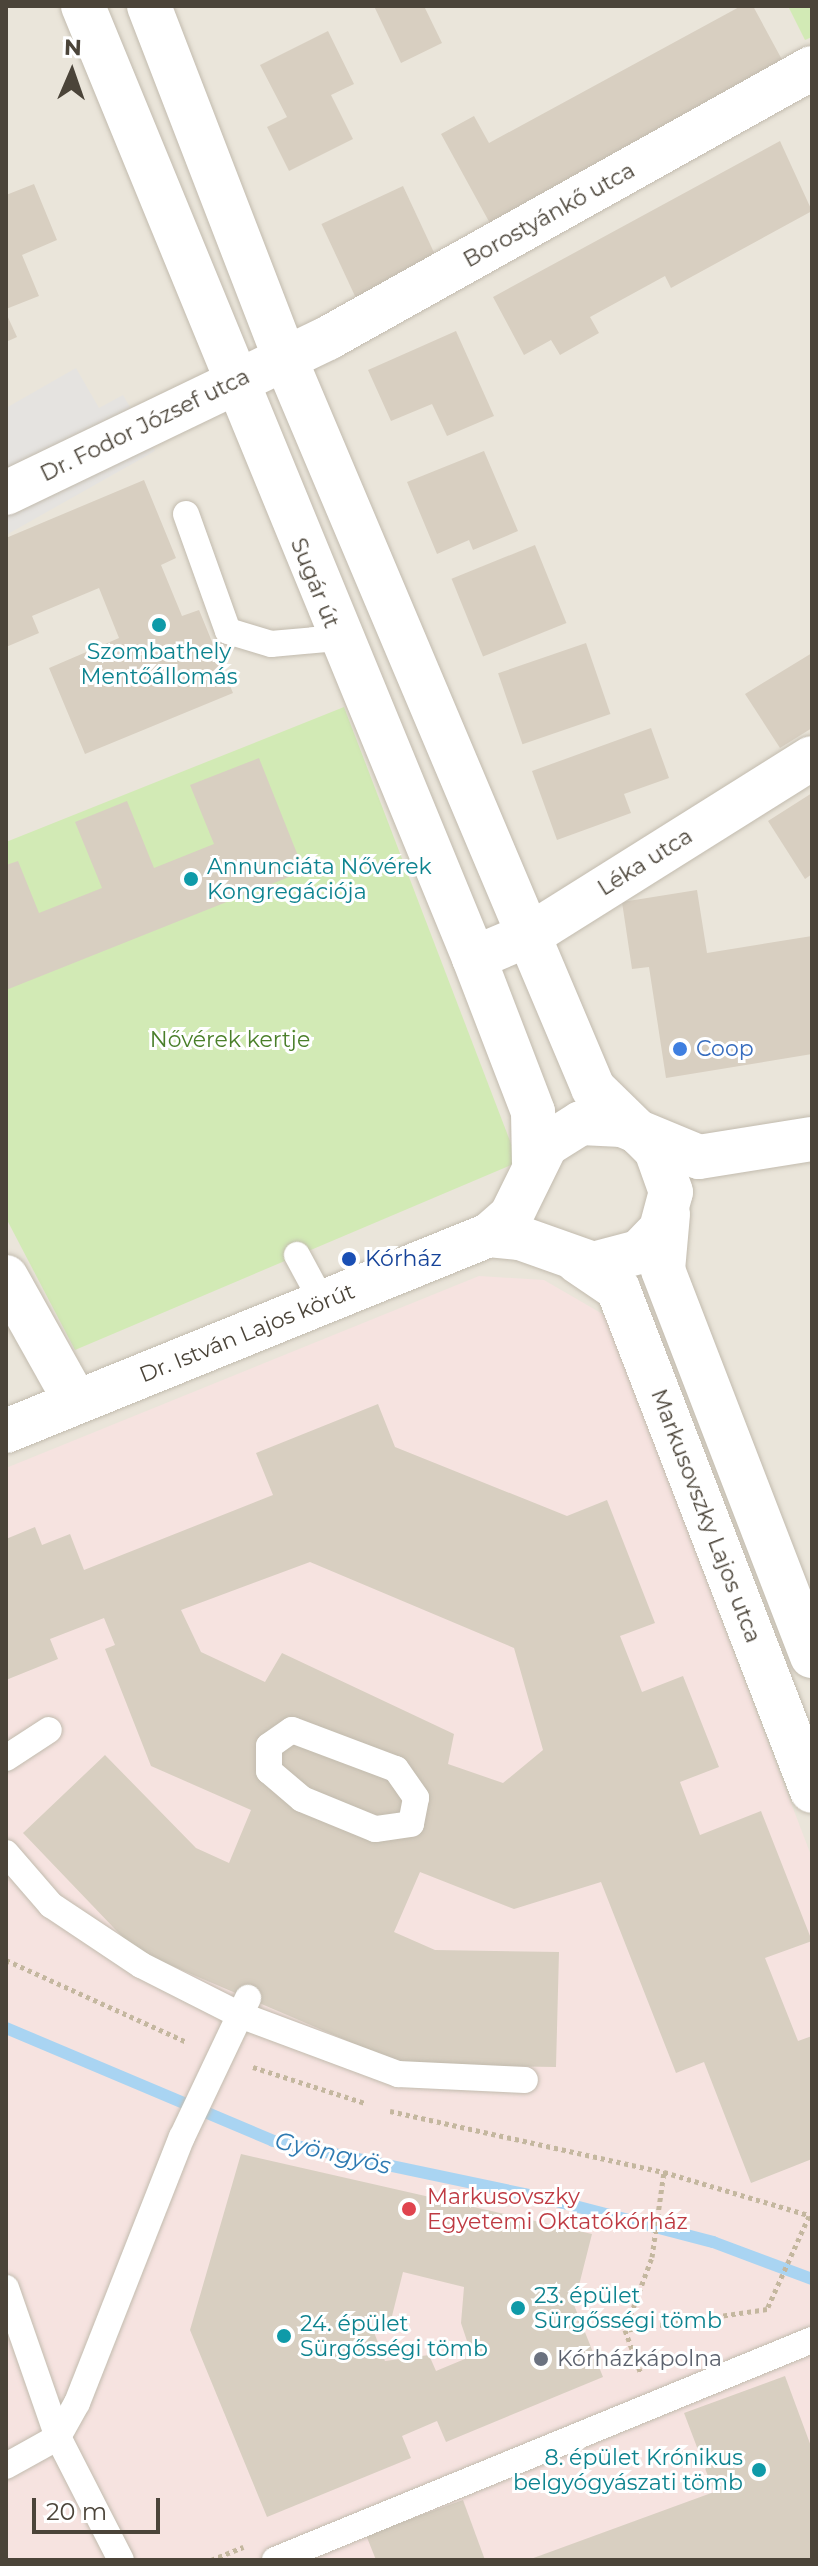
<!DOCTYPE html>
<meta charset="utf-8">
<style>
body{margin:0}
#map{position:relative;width:818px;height:2566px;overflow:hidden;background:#f6f3ec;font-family:Montserrat,sans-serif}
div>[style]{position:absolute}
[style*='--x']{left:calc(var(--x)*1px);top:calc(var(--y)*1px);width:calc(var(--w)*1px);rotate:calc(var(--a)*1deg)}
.residential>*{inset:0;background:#eae5da;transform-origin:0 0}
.medical>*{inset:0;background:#f6e3e0}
.green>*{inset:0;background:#d2eab5}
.parking>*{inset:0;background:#e5e3e0}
.stream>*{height:12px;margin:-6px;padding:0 6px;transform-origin:6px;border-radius:6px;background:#a9d4f2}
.building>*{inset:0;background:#d8cfc1;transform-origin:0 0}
.path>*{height:5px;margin-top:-2.5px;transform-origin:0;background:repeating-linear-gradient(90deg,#c4b79f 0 4px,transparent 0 8px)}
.roads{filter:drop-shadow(0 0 2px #c2bbae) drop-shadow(0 0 2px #c2bbae)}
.service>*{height:26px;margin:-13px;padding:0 13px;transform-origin:13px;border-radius:13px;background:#fff}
.minor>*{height:44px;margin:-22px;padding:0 22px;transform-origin:22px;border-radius:22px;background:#fff}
.tertiary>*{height:44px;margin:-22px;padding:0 22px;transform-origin:22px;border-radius:22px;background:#fff}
.dots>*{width:22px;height:22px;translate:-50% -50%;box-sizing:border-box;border:4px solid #fff;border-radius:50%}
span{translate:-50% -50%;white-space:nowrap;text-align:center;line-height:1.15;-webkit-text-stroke:6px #fff;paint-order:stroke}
.street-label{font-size:22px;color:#4b4439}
.culture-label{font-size:22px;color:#0d838f}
.left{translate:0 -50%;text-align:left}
.right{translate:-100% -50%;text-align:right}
.park-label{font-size:22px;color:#4a7f2a}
.shop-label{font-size:22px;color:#366cbe}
.transit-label{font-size:22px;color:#164399}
.health-label{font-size:22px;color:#be3a42}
.worship-label{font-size:22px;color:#5b616d}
.water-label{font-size:24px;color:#2e7ab2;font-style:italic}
.frame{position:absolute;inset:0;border:8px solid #4b4439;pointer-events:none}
.north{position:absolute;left:32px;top:32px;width:80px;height:80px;-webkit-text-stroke:6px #fff;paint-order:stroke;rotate:2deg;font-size:22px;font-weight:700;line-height:32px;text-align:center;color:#4b4439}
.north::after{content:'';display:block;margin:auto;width:28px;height:36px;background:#4b4439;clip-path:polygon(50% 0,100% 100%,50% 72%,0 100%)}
.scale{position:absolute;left:32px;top:2498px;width:128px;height:36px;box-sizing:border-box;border:4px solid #4b4439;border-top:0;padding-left:10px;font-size:24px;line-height:28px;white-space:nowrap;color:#4b4439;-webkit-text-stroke:6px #fff;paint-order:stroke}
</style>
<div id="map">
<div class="residential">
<i style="left:6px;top:6px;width:806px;height:2554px"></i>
</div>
<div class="medical">
<i style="clip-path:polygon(479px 1276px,544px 1280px,606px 1316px,812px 1858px,812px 2560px,6px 2560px,6px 1468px)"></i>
</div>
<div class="green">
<i style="clip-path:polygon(788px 6px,812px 6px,812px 37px,805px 40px)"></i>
<i style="clip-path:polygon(344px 707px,518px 1162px,75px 1350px,6px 1218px,6px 842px)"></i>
</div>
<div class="parking">
<i style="clip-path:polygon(76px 368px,99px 408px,123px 395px,155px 451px,6px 535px,6px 408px)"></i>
</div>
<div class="stream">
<i style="--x:6;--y:2028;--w:290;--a:22.9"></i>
<i style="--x:273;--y:2141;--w:281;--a:11.9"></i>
<i style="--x:548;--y:2199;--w:171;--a:14.6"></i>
<i style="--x:713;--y:2242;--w:106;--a:20.5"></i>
</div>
<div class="building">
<i style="clip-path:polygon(374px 6px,424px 6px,442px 43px,401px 63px)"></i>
<i style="clip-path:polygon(741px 6px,753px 6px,786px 67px,492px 227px,441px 134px,474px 116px,489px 143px)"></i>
<i style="clip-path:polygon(328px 31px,354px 84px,331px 95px,353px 139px,289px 171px,267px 127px,287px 117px,260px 65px)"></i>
<i style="clip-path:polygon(780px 141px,812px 211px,671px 288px,665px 276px,590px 317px,599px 333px,560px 355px,551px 340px,524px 355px,493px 297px)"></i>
<i style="clip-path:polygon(34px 184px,57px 240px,22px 255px,39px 296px,6px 309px,6px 195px)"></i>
<i style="left:403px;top:186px;width:81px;height:90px;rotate:65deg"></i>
<i style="clip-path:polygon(6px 313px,17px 337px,6px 342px)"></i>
<i style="clip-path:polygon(456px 331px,494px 416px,447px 436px,432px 404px,391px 421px,368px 370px)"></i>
<i style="clip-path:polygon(484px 451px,518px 531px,473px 550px,469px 540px,437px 554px,407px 482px)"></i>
<i style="clip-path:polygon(144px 480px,176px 558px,161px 565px,182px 616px,199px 610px,233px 693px,85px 754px,49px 668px,119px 638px,99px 588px,32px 616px,39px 633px,6px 647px,6px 538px)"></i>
<i style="left:535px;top:545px;width:84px;height:90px;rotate:68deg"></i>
<i style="left:586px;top:643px;width:75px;height:93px;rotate:71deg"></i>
<i style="clip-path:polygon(812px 653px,812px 728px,780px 748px,745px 694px)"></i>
<i style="clip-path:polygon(651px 728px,669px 778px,624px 794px,631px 813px,557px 840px,532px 771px)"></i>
<i style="clip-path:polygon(259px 758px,304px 871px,6px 990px,6px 865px,18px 861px,39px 913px,102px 888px,75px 822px,127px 801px,154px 868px,214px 844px,190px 785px)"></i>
<i style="clip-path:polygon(812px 793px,812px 874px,805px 879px,768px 821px)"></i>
<i style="clip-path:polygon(697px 890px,707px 953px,812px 936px,812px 1054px,666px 1078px,649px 967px,632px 969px,622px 902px)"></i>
<i style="clip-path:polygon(evenodd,378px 1404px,395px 1447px,567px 1516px,607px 1500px,655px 1623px,620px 1636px,642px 1692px,683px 1676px,719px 1767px,680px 1782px,700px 1835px,761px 1811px,812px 1941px,765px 1958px,798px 2041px,812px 2036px,812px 2159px,751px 2183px,704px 2062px,676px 2073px,601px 1882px,514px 1909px,420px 1872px,394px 1932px,435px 1950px,559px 1952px,556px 2067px,404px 2065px,135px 1950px,23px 1833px,105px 1755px,196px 1848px,229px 1863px,251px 1810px,151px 1766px,105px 1649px,115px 1645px,104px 1618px,50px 1639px,58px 1659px,6px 1680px,6px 1539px,35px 1527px,42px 1545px,70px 1534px,84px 1570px,273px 1495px,256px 1453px,378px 1404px,310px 1562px,514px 1648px,543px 1750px,503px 1783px,448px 1764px,454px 1734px,282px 1653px,265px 1682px,201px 1652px,181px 1610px,310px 1562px)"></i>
<i style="clip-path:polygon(evenodd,241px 2154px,592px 2234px,574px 2305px,603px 2377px,446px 2442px,437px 2421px,402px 2436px,411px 2458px,267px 2517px,190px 2330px,241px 2154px,403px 2272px,464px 2287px,461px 2323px,472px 2356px,436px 2371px,429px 2355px,385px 2361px,369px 2319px,390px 2324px,403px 2272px)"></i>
<i style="clip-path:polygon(785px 2376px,812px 2449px,812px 2560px,528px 2560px,714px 2492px,684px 2413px)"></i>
<i style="clip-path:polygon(463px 2500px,485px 2560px,376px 2560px,366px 2535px)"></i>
</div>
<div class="path">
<i style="--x:6;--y:1960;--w:199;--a:24.4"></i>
<i style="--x:253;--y:2067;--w:118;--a:17.8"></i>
<i style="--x:390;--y:2111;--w:281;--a:12.6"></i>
<i style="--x:809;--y:2216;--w:102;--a:114.3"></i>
<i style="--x:767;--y:2309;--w:144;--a:171.6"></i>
<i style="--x:625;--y:2330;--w:78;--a:-69.7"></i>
<i style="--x:652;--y:2257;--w:86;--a:-82"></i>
<i style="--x:664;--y:2172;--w:154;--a:16.6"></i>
<i style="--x:625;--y:2330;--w:47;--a:70"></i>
<i style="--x:211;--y:2560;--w:35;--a:-22"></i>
</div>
<div class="roads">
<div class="service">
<i style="--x:186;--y:514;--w:124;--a:70.3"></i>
<i style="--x:228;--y:631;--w:45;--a:16.8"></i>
<i style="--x:271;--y:644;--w:66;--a:-5.2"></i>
<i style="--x:297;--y:1255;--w:55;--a:61.6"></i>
<i style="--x:292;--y:1730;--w:111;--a:20.6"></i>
<i style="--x:396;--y:1769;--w:35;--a:55"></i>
<i style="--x:416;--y:1798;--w:26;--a:101"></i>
<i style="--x:411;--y:1824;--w:36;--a:172"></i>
<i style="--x:375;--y:1829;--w:79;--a:-157.7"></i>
<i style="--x:302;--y:1799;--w:43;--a:-139.7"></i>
<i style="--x:269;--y:1771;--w:25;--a:-90"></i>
<i style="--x:269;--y:1746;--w:28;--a:-35"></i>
<i style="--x:6;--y:1758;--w:51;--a:-33.1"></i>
<i style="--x:6;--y:1853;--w:69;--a:49.1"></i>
<i style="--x:51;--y:1905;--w:108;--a:33.7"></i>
<i style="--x:141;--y:1965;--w:111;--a:26.8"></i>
<i style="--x:240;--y:2015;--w:169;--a:20.5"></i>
<i style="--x:398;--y:2074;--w:127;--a:2.7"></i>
<i style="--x:6;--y:2288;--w:158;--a:70.8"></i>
<i style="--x:58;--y:2437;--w:138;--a:62.9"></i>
<i style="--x:6;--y:2466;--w:60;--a:-29.1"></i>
<i style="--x:58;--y:2437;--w:39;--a:-61"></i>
<i style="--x:77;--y:2403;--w:286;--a:-68.5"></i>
<i style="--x:182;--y:2137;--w:154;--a:-64.6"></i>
<i style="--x:275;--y:2560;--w:580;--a:-22.28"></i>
</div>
<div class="minor">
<i style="--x:83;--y:6;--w:1029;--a:67.67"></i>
<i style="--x:474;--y:958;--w:165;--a:69"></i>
<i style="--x:533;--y:1112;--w:50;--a:88.9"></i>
<i style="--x:149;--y:6;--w:375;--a:68.9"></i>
<i style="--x:284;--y:356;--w:795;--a:67.11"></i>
<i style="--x:593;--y:1088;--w:66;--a:44.4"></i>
<i style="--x:6;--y:493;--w:357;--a:-25.7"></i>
<i style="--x:328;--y:338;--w:554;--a:-29.16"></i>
<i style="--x:474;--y:958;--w:64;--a:-23"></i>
<i style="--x:533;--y:933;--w:329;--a:-32.1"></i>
<i style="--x:668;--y:1214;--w:56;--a:95.1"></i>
<i style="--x:663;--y:1270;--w:414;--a:68.9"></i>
<i style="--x:577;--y:1261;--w:50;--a:34.3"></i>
<i style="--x:618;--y:1289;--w:538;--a:68.87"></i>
<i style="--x:6;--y:1277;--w:143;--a:60.8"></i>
</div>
<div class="tertiary">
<i style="--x:489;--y:1235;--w:31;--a:6"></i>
<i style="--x:520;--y:1238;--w:77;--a:19.6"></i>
<i style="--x:593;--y:1264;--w:48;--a:-14.6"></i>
<i style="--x:639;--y:1252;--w:32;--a:-46"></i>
<i style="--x:661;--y:1229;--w:38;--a:-75"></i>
<i style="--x:671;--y:1192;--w:45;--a:-109.7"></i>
<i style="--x:656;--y:1150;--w:23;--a:-135"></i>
<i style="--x:6;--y:1431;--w:521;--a:-22.09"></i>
<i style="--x:489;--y:1235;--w:29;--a:-41"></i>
<i style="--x:511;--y:1216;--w:79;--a:-63.8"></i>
<i style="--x:546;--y:1145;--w:41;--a:-32.2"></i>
<i style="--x:581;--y:1123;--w:41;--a:2.8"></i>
<i style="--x:622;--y:1125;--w:83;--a:22.6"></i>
<i style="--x:699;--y:1157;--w:114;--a:-9.1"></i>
</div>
</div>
<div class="dots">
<i style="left:159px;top:625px;background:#0f9aa8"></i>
<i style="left:191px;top:879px;background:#0f9aa8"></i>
<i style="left:680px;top:1049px;background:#3f7fe0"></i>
<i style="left:349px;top:1259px;background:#1a4fb4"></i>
<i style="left:409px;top:2209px;background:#e0444e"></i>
<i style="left:518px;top:2308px;background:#0f9aa8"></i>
<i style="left:284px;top:2336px;background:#0f9aa8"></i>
<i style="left:541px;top:2359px;background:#6b7280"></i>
<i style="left:759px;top:2470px;background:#0f9aa8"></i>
</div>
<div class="street-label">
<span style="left:549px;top:215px;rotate:-29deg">Borostyánkő utca</span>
<span style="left:145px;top:425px;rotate:-26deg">Dr. Fodor József utca</span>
<span style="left:315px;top:583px;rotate:68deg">Sugár út</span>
<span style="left:645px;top:862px;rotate:-32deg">Léka utca</span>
<span style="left:247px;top:1333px;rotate:-22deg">Dr. István Lajos körút</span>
<span style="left:706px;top:1516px;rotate:69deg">Markusovszky Lajos utca</span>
</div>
<div class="culture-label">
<span style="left:159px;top:664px">Szombathely<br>Mentőállomás</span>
<span class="left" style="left:207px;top:879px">Annunciáta Nővérek<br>Kongregációja</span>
<span class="left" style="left:534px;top:2308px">23. épület<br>Sürgősségi tömb</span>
<span class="left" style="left:300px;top:2336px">24. épület<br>Sürgősségi tömb</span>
<span class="right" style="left:743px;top:2470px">8. épület Krónikus<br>belgyógyászati tömb</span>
</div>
<div class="park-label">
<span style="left:230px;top:1040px">Nővérek kertje</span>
</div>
<div class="shop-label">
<span class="left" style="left:696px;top:1049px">Coop</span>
</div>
<div class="transit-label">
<span class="left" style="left:365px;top:1259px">Kórház</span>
</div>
<div class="health-label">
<span class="left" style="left:427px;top:2209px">Markusovszky<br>Egyetemi Oktatókórház</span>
</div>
<div class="worship-label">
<span class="left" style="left:557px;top:2359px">Kórházkápolna</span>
</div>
<div class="water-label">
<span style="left:333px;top:2153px;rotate:13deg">Gyöngyös</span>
</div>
<div class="frame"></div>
<div class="north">N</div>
<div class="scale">20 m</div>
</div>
